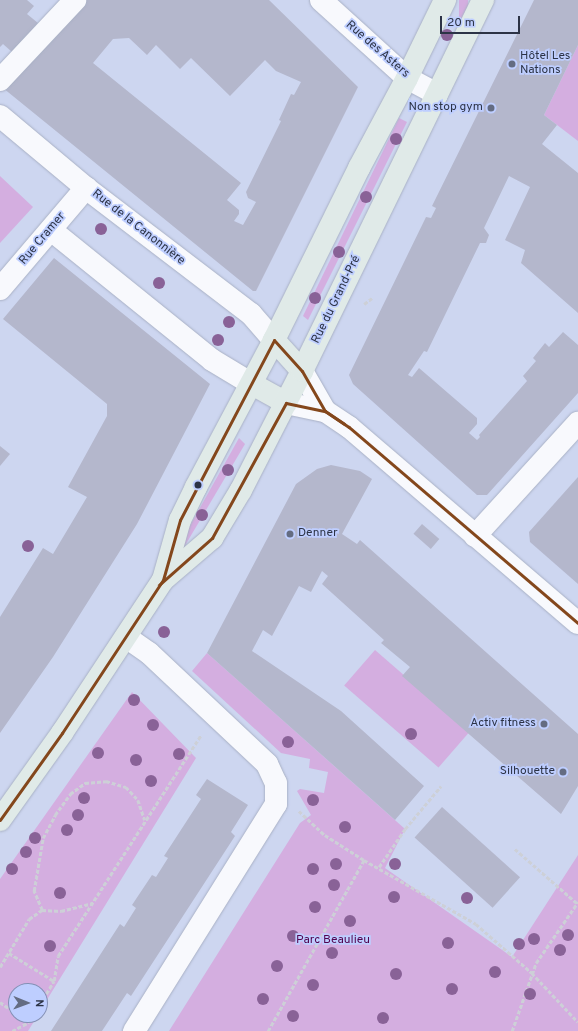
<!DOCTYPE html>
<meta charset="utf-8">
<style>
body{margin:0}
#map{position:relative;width:578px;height:1031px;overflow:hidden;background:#cdd6f0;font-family:Overpass,sans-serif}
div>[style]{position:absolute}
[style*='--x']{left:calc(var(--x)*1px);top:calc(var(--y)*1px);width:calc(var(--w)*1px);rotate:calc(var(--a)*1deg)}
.green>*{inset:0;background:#d4aee0;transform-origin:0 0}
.building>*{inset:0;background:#b4b7cc;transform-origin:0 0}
.path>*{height:2.5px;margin-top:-1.25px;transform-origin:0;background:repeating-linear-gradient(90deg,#cdd0d7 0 4px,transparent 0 6px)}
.roads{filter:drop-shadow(0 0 1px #a9b1c5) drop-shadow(0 0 1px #a9b1c5)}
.minor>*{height:22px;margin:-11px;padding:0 11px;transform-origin:11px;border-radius:11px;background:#f8f9fd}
.major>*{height:22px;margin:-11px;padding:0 11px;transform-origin:11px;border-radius:11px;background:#e0eae8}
.bus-1>*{height:3px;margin:-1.5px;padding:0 1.5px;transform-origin:1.5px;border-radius:1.5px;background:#84471c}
.trees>*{width:12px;height:12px;margin:-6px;border-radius:50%;background:#896297}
.dots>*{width:11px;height:11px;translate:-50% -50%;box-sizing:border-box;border:2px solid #beceff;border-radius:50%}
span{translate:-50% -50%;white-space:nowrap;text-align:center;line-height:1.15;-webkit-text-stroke:3.5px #beceff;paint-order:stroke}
.street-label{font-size:12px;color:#2c3346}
.poi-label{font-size:12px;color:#2c3346}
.left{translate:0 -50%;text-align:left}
.right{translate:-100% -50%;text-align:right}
.park-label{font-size:12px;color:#52034f}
.north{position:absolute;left:8px;top:983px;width:40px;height:40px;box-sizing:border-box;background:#beceff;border:1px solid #8490b5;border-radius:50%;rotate:91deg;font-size:11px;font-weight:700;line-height:16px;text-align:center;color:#2c3346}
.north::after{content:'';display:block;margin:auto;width:14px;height:18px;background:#646c82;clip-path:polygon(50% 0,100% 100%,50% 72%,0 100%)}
.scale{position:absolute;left:440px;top:16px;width:80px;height:18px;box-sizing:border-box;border:2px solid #2c3346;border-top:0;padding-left:5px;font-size:12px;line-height:14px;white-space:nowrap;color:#2c3346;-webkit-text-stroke:3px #beceff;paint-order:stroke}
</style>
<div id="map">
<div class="green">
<i style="left:459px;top:0;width:9px;height:54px"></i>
<i style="clip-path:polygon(578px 45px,578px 141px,544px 115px)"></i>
<i style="clip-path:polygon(399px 118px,407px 122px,308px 320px,303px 316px)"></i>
<i style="clip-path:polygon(0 176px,33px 207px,0 243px)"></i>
<i style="clip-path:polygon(239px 438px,245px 444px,183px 549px,178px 547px)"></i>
<i style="left:375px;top:650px;width:125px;height:47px;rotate:41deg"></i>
<i style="clip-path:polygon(207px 653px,405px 829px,385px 868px,512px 957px,578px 855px,578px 1031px,169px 1031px,300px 823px,311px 815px,297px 791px,300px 789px,324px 793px,328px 772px,309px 768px,310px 759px,281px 753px,192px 671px)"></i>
<i style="clip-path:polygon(132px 692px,196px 758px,40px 1011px,40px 991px,16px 991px,16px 1015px,38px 1015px,28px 1031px,0 1031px,0 879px)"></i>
</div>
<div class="building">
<i style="clip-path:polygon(0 0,27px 0,34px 6px,27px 14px,38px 23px,12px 52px,3px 44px,0 47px)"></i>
<i style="clip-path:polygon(evenodd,84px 0,269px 0,358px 87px,256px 291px,253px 291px,3px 88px,84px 0,129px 38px,147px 55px,156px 45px,180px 69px,191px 58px,230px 96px,265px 60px,276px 71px,301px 82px,294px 95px,291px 94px,279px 120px,281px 121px,246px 192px,248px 198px,256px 202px,243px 225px,234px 221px,239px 214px,239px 210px,227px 200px,241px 183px,93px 63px,113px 39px,129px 38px)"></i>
<i style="clip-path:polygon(534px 0,578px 0,578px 45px,544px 115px,557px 125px,542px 144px,578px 173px,578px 313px,521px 263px,525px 250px,505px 240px,530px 187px,509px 176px,484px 228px,489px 235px,486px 243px,480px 243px,427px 352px,424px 351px,408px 375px,412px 377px,419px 368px,477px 418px,477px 424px,469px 433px,477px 440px,480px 437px,479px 435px,527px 381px,523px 376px,536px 361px,533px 358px,545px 343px,549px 347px,563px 332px,578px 345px,578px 393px,487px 495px,477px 495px,353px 384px,349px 375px,426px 217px,431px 218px,436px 208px,432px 206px)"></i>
<i style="clip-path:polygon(54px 258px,210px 384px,137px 524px,53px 657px,0 733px,0 617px,43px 548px,53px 554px,87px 497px,68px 487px,107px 416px,107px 404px,3px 319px)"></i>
<i style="clip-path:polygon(0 446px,10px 454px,0 466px)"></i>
<i style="clip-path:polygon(331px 465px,360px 471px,372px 479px,342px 534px,357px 544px,360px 540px,578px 734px,578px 786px,561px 814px,402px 676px,410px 667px,381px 643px,384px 640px,322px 584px,328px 576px,322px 571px,311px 592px,299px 586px,272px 636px,263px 630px,252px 651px,341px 711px,424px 786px,395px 820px,207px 653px,296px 484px,317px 469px)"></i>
<i style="clip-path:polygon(578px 477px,578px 584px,530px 542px,529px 532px)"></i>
<i style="left:422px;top:524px;width:23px;height:13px;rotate:41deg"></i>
<i style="clip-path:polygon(207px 779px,248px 805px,231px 832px,235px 836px,131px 996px,127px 993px,102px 1031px,51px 1031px,120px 924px,124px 927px,136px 908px,132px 905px,152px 875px,156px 877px,168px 858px,164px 856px,201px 799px,196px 795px)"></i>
<i style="left:442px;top:807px;width:105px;height:41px;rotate:42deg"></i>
</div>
<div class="path">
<i style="--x:364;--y:304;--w:10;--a:-37"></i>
<i style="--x:299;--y:811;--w:35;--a:43"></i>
<i style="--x:325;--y:835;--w:46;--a:32.7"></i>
<i style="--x:364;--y:860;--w:129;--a:29.7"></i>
<i style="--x:476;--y:924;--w:74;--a:41.2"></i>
<i style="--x:532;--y:973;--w:67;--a:46.8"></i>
<i style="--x:515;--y:849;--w:82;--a:41.1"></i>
<i style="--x:379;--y:867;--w:46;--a:-55.6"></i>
<i style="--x:405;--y:829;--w:56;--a:-50.1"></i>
<i style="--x:42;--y:910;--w:21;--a:-113"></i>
<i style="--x:34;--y:891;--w:54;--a:-80.4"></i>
<i style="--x:43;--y:838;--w:26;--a:-62"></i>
<i style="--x:55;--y:815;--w:26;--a:-54"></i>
<i style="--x:70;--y:794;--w:19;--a:-36"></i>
<i style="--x:85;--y:783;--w:21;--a:-5"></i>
<i style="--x:106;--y:781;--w:21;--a:17"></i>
<i style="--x:126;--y:787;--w:18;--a:47"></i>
<i style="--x:138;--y:800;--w:21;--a:71"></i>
<i style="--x:9;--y:953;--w:53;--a:31.9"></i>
<i style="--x:0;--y:967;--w:56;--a:-58.9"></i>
<i style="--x:29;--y:919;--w:16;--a:-35"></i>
<i style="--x:42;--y:910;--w:19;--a:3"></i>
<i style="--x:61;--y:911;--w:32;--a:-14"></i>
<i style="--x:0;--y:1002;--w:19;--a:35"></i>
<i style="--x:40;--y:1004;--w:27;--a:-59"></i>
<i style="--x:54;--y:981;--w:25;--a:-81"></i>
<i style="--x:58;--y:956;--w:263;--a:-57.1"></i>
<i style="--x:19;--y:1015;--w:12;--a:35"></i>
<i style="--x:12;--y:1031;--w:19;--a:-28"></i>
<i style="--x:29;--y:1022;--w:8;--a:-60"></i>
<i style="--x:268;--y:1031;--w:196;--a:-60.7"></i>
<i style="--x:512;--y:1031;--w:72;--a:-70.6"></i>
<i style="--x:536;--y:963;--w:74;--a:-55.5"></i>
</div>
<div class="roads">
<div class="minor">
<i style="--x:321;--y:0;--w:116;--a:42.2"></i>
<i style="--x:407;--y:78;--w:34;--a:28"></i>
<i style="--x:0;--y:80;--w:110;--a:-46.8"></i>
<i style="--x:0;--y:116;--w:112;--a:39.9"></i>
<i style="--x:86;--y:188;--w:208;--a:37.4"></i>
<i style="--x:251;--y:314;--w:35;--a:49"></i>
<i style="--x:51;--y:230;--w:207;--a:38.9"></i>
<i style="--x:212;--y:360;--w:47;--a:31"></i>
<i style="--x:0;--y:289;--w:133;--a:-49.6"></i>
<i style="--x:302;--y:371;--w:46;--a:60.1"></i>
<i style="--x:286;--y:403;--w:40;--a:12"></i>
<i style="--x:325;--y:411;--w:29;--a:34"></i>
<i style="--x:349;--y:427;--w:301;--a:40.6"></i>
<i style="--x:475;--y:536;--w:153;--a:-47.7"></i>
<i style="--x:126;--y:637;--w:28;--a:35"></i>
<i style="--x:149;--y:653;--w:162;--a:43.2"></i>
<i style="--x:267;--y:764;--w:21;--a:65"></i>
<i style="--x:276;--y:783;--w:21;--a:90"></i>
<i style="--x:276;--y:804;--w:268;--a:122"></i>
</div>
<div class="major">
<i style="--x:274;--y:340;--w:42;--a:47.9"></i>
<i style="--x:252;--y:384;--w:39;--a:29"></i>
<i style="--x:163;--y:580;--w:65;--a:-40.6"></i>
<i style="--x:212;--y:538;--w:56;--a:-58.9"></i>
<i style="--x:241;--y:490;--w:134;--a:-62.9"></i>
<i style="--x:302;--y:371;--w:413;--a:-64"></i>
<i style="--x:0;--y:820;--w:107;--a:-54.5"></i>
<i style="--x:62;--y:733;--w:183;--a:-56.6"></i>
<i style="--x:163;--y:580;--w:62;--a:-74.2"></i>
<i style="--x:180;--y:520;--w:37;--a:-64"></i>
<i style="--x:196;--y:487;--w:166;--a:-62"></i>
<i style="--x:274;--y:340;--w:192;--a:-63.7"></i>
<i style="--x:359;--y:168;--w:102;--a:-61.9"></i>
<i style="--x:407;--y:78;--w:87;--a:-64"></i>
</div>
</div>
<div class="bus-1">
<i style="--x:159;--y:585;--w:71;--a:-41.6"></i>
<i style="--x:212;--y:538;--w:154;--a:-61.3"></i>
<i style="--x:286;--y:403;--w:40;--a:12"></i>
<i style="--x:325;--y:411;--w:23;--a:34"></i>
<i style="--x:0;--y:820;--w:107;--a:-54.5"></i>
<i style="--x:62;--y:733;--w:183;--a:-56.6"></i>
<i style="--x:163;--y:580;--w:62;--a:-74.2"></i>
<i style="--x:180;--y:520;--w:203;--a:-62.4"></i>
<i style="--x:274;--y:340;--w:42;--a:47.9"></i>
<i style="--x:302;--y:371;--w:46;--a:60.1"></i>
<i style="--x:325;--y:411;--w:29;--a:34"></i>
<i style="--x:349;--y:427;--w:301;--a:40.6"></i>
</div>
<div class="trees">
<i style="left:447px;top:35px"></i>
<i style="left:396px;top:139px"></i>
<i style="left:366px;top:197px"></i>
<i style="left:101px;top:229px"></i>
<i style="left:339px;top:252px"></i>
<i style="left:159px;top:283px"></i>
<i style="left:315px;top:298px"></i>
<i style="left:229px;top:322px"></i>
<i style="left:218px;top:340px"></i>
<i style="left:228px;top:470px"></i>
<i style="left:202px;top:515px"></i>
<i style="left:28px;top:546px"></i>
<i style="left:164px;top:632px"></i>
<i style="left:134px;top:700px"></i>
<i style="left:153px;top:725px"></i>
<i style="left:411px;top:734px"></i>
<i style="left:288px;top:742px"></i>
<i style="left:98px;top:753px"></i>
<i style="left:179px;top:754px"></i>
<i style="left:136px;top:760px"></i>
<i style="left:151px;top:781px"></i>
<i style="left:84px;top:798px"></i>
<i style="left:313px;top:800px"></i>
<i style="left:78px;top:815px"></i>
<i style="left:345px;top:827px"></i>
<i style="left:67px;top:830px"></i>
<i style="left:35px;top:838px"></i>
<i style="left:26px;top:852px"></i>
<i style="left:336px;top:864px"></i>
<i style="left:395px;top:864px"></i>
<i style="left:12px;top:869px"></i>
<i style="left:313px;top:869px"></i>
<i style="left:334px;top:885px"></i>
<i style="left:60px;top:893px"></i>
<i style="left:394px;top:897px"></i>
<i style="left:467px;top:898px"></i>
<i style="left:315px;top:907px"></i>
<i style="left:350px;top:921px"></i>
<i style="left:568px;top:935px"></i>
<i style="left:293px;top:936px"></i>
<i style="left:534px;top:939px"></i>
<i style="left:448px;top:943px"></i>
<i style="left:519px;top:944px"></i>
<i style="left:50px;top:946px"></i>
<i style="left:560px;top:950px"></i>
<i style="left:332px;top:953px"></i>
<i style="left:277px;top:966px"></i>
<i style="left:495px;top:972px"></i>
<i style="left:396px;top:974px"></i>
<i style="left:313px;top:985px"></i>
<i style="left:452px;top:989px"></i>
<i style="left:530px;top:994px"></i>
<i style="left:263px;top:999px"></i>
<i style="left:293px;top:1016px"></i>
<i style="left:383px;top:1018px"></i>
</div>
<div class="dots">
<i style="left:512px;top:64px;background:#646c82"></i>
<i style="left:491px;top:108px;background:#646c82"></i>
<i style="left:198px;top:485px;background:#2c3346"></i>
<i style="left:290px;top:534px;background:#646c82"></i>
<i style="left:544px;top:724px;background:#646c82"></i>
<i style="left:563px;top:772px;background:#646c82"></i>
</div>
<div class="street-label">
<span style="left:377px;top:50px;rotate:41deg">Rue des Asters</span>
<span style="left:138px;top:228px;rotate:38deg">Rue de la Canonnière</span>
<span style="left:43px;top:239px;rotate:-50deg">Rue Cramer</span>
<span style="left:337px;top:300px;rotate:-64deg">Rue du Grand-Pré</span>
</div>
<div class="poi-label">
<span class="left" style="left:520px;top:64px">Hôtel Les<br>Nations</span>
<span class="right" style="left:483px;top:108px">Non stop gym</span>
<span class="left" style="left:298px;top:534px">Denner</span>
<span class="right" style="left:536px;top:724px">Activ fitness</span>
<span class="right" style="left:555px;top:772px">Silhouette</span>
</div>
<div class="park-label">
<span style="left:333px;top:941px">Parc Beaulieu</span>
</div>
<div class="north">N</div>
<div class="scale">20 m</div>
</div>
